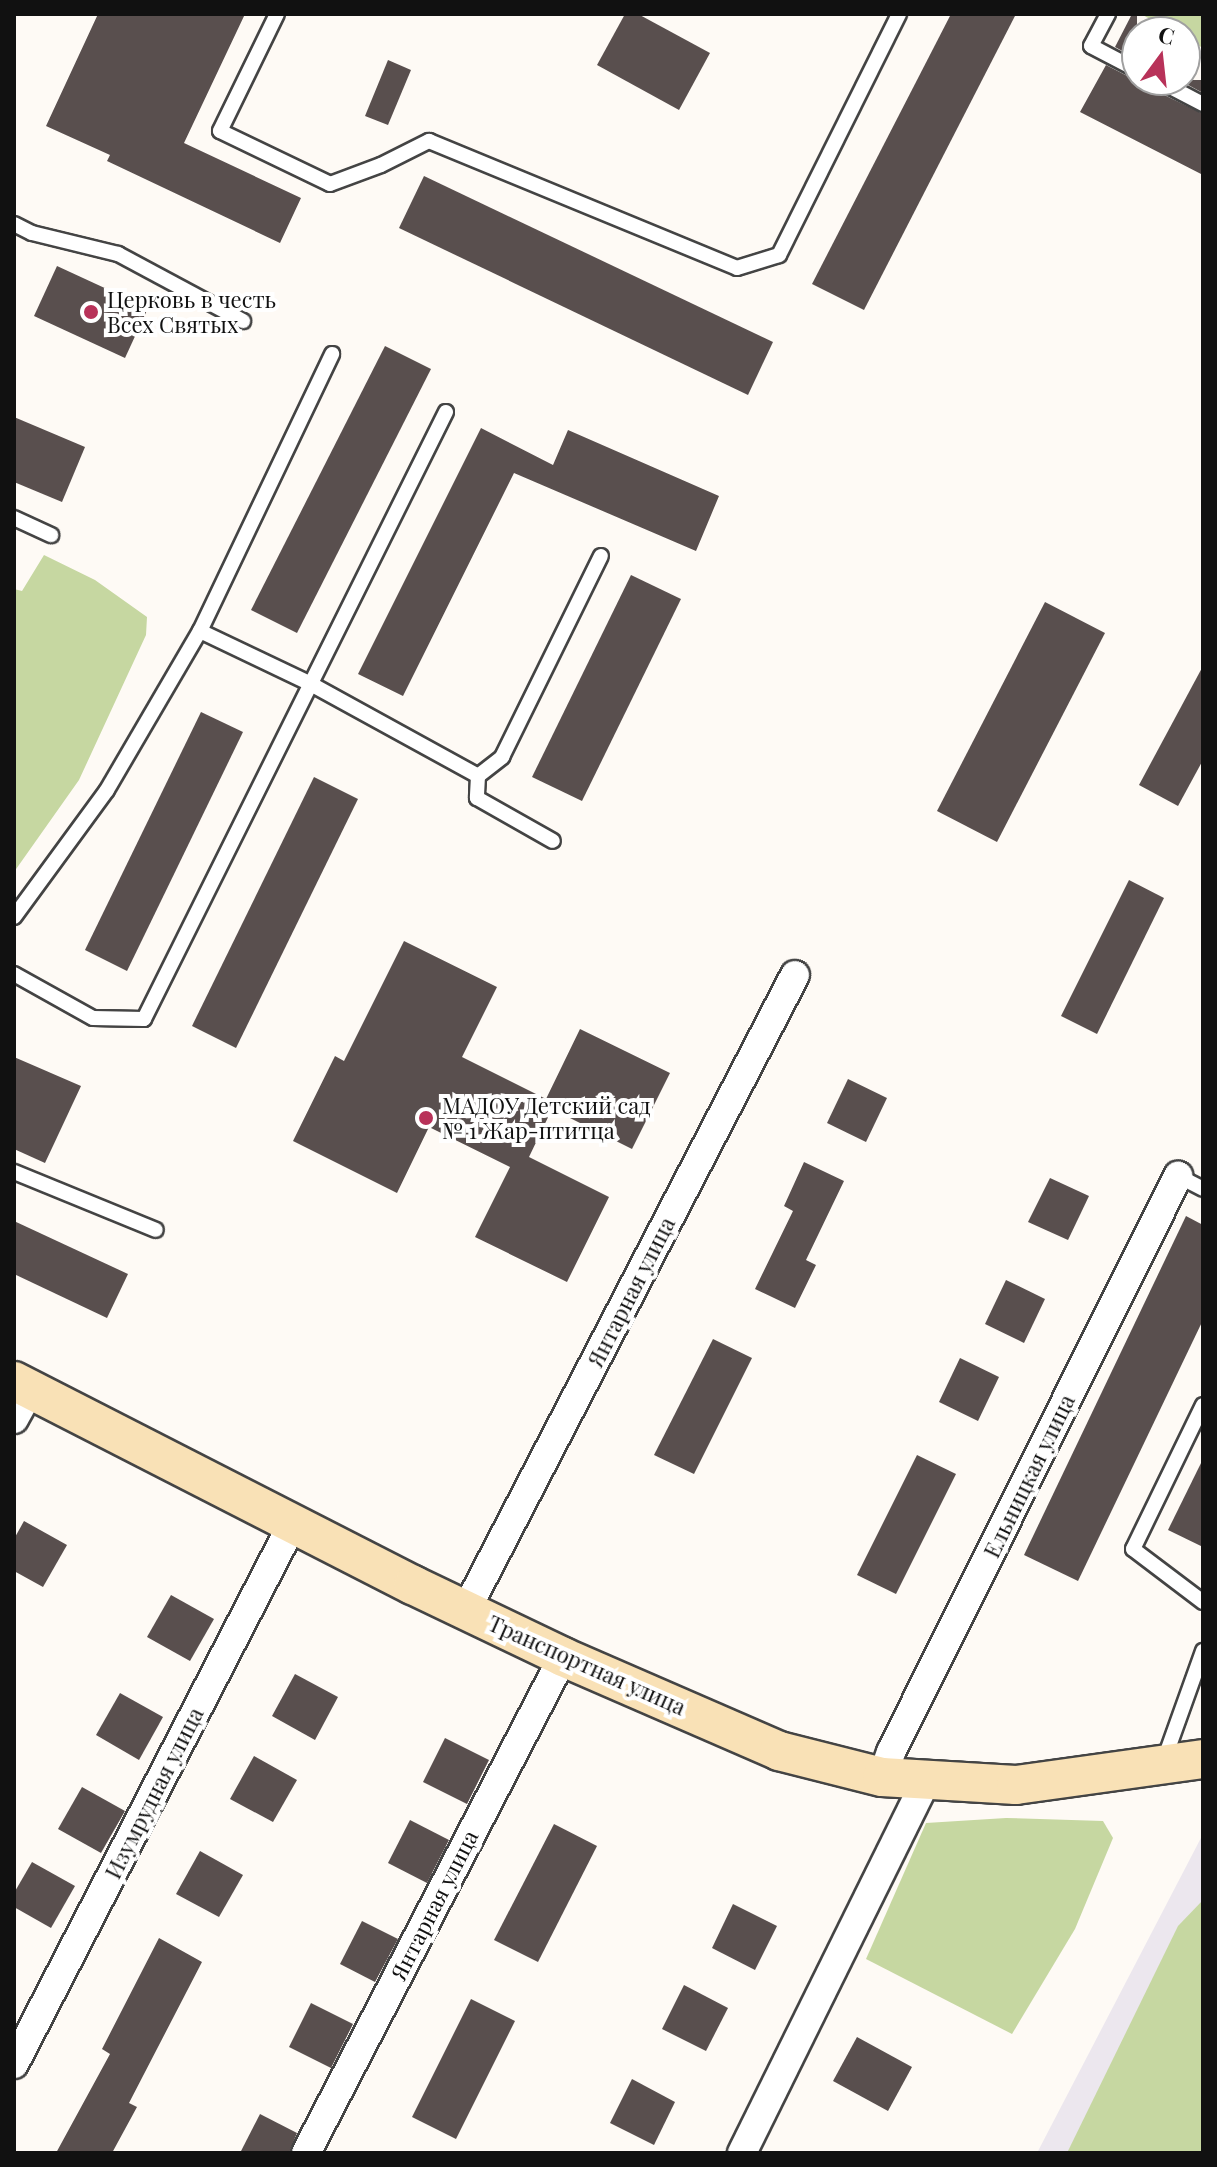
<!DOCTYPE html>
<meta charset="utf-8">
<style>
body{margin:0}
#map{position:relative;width:1217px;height:2167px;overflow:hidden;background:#fefaf5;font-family:"Playfair Display",serif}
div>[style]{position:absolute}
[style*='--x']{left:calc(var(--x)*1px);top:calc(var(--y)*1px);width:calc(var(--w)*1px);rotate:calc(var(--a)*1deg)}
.industrial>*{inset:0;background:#ece7ee}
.forest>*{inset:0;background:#c6d7a1}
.building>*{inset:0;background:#594f4e}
.roads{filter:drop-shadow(2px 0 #444) drop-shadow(-2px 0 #444) drop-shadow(0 2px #444) drop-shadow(0 -2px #444)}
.lane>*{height:14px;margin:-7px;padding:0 7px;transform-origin:7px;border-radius:7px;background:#fff}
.street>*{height:28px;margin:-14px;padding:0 14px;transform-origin:14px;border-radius:14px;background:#fff}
.secondary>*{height:38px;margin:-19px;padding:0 19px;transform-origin:19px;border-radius:19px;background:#f9e1b6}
.dots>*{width:22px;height:22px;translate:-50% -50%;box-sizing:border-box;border:4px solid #fff;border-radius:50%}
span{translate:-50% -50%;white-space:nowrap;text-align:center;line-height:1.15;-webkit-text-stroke:8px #fff;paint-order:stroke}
.poi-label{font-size:22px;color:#111}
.left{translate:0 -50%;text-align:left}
.street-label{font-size:22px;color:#111}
.frame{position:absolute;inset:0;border:16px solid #111;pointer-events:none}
.north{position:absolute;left:1121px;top:16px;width:80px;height:80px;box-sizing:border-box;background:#fff;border:2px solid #a0a0a0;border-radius:50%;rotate:15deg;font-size:22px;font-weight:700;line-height:32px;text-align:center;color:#111}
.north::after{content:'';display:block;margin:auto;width:28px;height:36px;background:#b83259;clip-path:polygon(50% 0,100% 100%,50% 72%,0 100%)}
</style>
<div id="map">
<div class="industrial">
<div style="clip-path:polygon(1203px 1834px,1203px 2153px,1037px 2153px)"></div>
</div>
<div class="forest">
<div style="clip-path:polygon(1141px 14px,1203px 14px,1203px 48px,1185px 38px,1185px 32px,1173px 32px)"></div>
<div style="clip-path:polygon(44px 555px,95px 580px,147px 617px,146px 635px,79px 780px,14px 872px,14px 589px,22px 591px)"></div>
<div style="clip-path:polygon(1006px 1818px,1103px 1821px,1113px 1838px,1075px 1929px,1012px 2034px,866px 1959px,926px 1823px)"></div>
<div style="clip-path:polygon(1203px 1900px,1203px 2153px,1067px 2153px,1178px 1926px)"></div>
</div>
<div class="building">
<div style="clip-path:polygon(98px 14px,245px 14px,184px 143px,301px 198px,280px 243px,107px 161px,110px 155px,46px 126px)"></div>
<div style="clip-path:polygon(625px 14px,638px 14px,710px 53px,679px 110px,597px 65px)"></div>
<div style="clip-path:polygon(951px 14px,1016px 14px,864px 310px,812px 284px)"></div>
<div style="clip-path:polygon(1132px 14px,1137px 14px,1137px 59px,1115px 47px)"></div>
<div style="clip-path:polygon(388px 60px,411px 70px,388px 125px,365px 116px)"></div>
<div style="clip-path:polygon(1106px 65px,1133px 79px,1147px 80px,1152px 89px,1203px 114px,1203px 175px,1080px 112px)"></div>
<div style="clip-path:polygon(1179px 80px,1203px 80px,1203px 93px)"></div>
<div style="clip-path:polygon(424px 176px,773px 342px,748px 395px,399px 228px)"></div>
<div style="clip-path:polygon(57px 266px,148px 308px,125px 358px,34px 316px)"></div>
<div style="clip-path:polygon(385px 346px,431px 369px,297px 633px,251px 610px)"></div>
<div style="clip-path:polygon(14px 417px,85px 447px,62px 502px,14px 482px)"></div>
<div style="clip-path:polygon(481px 428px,553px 465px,568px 430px,719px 496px,696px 551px,514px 473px,403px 696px,358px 674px)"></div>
<div style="clip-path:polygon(631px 575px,681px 599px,582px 801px,532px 777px)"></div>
<div style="clip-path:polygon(1045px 602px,1105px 633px,997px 842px,937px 811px)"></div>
<div style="clip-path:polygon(1203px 666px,1203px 760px,1178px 806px,1139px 785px)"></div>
<div style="clip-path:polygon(201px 712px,243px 732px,127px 971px,85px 950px)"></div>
<div style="clip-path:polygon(314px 777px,358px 799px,236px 1048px,192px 1026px)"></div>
<div style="clip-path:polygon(1129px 880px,1164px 898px,1097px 1034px,1061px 1016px)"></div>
<div style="clip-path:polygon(404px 941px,497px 987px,462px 1057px,546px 1099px,580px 1029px,670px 1073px,632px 1149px,552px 1109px,529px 1157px,609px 1197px,567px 1282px,475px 1237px,510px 1167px,429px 1127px,397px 1193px,293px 1141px,335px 1056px,344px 1061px)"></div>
<div style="clip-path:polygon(14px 1057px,81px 1086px,45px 1163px,14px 1149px)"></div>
<div style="clip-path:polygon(848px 1079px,887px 1098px,866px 1142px,827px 1123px)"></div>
<div style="clip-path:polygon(804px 1162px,844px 1181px,806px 1260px,816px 1265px,795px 1308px,755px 1289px,793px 1211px,784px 1206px)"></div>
<div style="clip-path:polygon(1050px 1178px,1089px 1196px,1068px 1240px,1028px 1222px)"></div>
<div style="clip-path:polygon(1186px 1216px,1203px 1225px,1203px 1320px,1078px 1581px,1024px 1555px)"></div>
<div style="clip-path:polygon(14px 1221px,128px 1274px,107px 1318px,14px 1274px)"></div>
<div style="clip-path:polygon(1006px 1280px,1045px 1299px,1024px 1343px,985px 1324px)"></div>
<div style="clip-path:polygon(713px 1339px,752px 1358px,694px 1474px,654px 1455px)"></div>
<div style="clip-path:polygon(960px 1358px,999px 1377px,978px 1421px,939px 1402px)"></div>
<div style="clip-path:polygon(917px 1455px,956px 1474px,896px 1594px,857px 1575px)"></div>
<div style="clip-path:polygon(1203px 1459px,1203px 1547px,1168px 1530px)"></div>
<div style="clip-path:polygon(24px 1521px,67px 1545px,43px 1587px,14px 1571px,14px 1539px)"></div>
<div style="clip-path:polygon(171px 1595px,214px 1619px,190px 1661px,147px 1637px)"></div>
<div style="clip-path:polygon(295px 1674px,338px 1697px,315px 1740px,272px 1716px)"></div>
<div style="clip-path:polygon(120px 1693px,163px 1717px,139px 1760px,96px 1735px)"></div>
<div style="clip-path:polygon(445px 1738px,489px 1760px,467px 1804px,423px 1782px)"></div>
<div style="clip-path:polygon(254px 1756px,297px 1780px,273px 1822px,230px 1799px)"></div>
<div style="clip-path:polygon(82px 1787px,125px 1811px,101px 1853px,58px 1829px)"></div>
<div style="clip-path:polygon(410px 1820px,449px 1840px,427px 1883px,388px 1863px)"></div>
<div style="clip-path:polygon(554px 1824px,597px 1846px,538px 1962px,494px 1940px)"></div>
<div style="clip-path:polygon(200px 1851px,243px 1875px,219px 1917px,176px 1894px)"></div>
<div style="clip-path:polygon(32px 1862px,75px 1886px,51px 1928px,14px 1907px,14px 1893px)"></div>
<div style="clip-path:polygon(733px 1904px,777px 1926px,755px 1970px,712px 1948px)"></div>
<div style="clip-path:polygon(362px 1921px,398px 1939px,375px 1982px,340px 1964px)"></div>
<div style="clip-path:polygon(159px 1938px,202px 1962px,129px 2103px,137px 2107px,112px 2153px,56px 2153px,110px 2054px,102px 2049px)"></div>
<div style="clip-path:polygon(684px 1985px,728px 2008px,706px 2051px,662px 2029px)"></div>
<div style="clip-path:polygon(471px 1999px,515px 2021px,456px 2139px,412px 2117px)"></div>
<div style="clip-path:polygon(311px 2003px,353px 2024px,331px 2068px,289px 2047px)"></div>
<div style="clip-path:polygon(857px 2037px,912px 2067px,888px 2111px,833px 2081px)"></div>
<div style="clip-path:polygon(632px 2079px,675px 2102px,654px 2145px,610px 2123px)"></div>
<div style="clip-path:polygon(260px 2114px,297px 2133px,289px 2153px,240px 2153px)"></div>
</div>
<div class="roads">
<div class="lane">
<div style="--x:277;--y:14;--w:130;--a:116"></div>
<div style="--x:220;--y:131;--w:122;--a:25.7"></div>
<div style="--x:330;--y:184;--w:54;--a:-20.4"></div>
<div style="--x:381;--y:165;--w:54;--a:-26.6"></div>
<div style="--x:429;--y:141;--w:333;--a:22.4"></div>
<div style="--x:737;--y:268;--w:44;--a:-17.2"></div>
<div style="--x:779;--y:255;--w:269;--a:-63.5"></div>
<div style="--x:1108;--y:14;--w:36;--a:118"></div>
<div style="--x:1091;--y:46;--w:52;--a:27.6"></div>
<div style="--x:1157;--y:80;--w:52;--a:27.6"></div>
<div style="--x:14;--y:224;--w:20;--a:27"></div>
<div style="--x:32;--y:233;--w:89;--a:13.7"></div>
<div style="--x:118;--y:254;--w:142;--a:28.2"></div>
<div style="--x:14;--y:518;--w:41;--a:24.7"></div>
<div style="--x:200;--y:631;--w:121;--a:25.5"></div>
<div style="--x:309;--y:683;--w:193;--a:28.8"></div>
<div style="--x:478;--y:776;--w:22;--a:93"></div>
<div style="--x:477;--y:798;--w:87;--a:29.5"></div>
<div style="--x:478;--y:776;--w:31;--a:-38"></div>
<div style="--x:502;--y:757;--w:224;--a:-63.8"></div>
<div style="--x:14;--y:917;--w:157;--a:-53.8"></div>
<div style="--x:107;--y:790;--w:184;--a:-59.7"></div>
<div style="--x:200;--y:631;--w:307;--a:-64.5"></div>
<div style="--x:14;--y:974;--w:90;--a:29.1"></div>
<div style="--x:93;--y:1018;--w:51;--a:1.1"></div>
<div style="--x:144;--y:1019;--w:678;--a:-63.55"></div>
<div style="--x:14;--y:1172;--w:153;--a:22.2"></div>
<div style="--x:1178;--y:1176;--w:28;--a:27"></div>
<div style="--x:1203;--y:1405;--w:160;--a:115.9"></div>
<div style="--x:1133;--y:1549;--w:88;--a:37.1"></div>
<div style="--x:1164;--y:1760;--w:116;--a:-70.3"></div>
</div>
<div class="street">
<div style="--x:14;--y:1419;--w:33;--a:-61"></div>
<div style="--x:466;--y:1610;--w:715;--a:-62.61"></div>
<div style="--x:882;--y:1777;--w:27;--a:-70"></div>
<div style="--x:891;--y:1752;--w:644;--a:-63.51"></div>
<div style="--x:14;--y:2064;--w:611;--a:-62.72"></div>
<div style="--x:306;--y:2153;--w:559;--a:-62.61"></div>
<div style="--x:742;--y:2153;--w:416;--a:-63.7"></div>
</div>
<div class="secondary">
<div style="--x:14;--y:1381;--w:448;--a:27.1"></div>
<div style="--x:413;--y:1585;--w:166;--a:25.6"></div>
<div style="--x:563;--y:1657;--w:236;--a:23.5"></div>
<div style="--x:779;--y:1751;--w:106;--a:14.2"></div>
<div style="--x:882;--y:1777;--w:134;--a:3.4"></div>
<div style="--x:1016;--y:1785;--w:189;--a:-7.9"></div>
</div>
</div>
<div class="dots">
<div style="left:91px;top:312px;background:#b83259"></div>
<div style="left:426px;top:1118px;background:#b83259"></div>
</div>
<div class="poi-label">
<span class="left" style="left:107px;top:312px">Церковь в честь<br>Всех Святых</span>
<span class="left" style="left:442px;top:1118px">МАДОУ Детский сад<br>№ 1 Жар-птитца</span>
</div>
<div class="street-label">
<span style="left:631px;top:1292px;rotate:-63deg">Янтарная улица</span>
<span style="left:1029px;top:1476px;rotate:-64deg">Ельницкая улица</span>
<span style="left:587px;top:1665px;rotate:24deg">Транспортная улица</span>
<span style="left:154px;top:1793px;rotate:-63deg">Изумрудная улица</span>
<span style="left:434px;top:1905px;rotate:-63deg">Янтарная улица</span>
</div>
<div class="frame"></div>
<div class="north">С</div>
</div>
